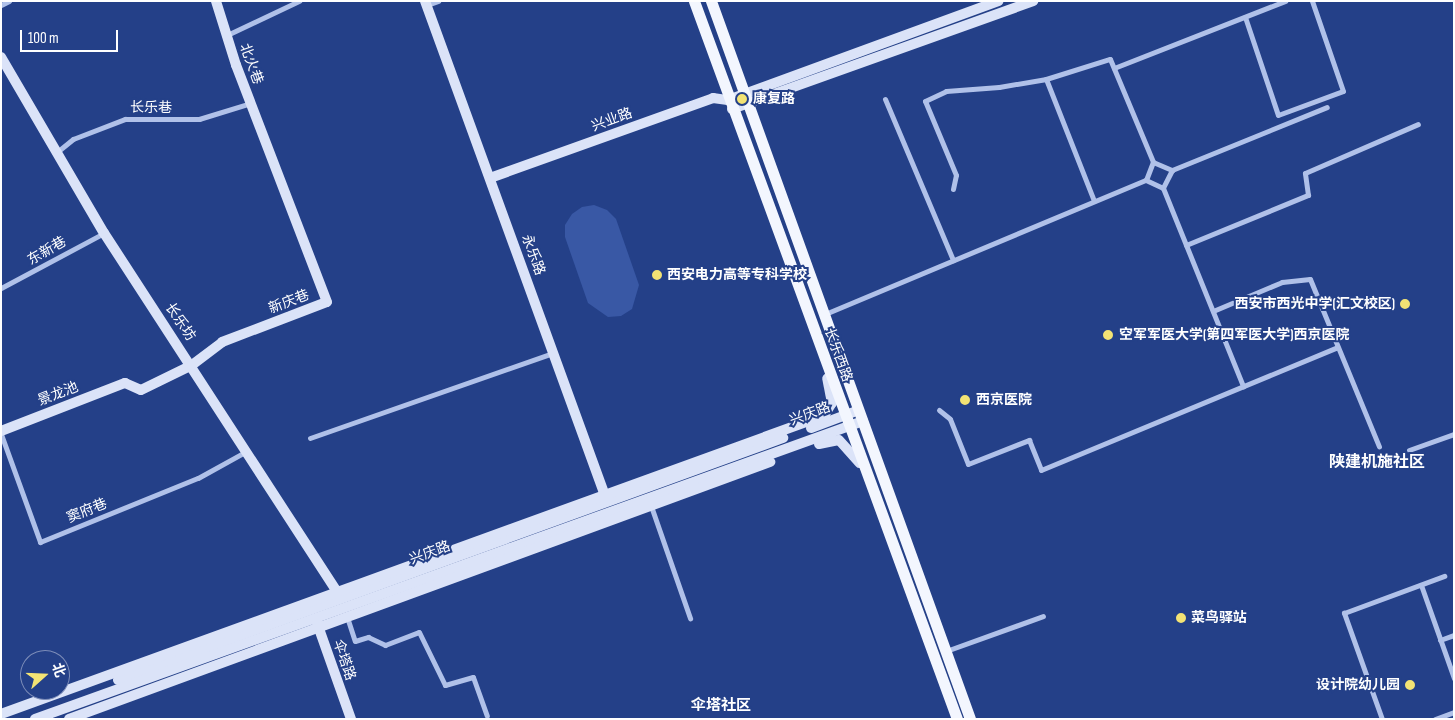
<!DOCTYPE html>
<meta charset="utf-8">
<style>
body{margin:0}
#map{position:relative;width:1455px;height:720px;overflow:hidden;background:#244088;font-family:"Sofia Sans Condensed","Noto Sans SC",sans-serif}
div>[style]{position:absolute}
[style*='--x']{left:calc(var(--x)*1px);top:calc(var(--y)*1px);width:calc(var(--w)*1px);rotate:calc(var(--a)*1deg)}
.green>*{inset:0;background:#3958a5}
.street>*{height:5px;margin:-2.5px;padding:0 2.5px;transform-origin:2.5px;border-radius:2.5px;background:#b0c1e9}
.secondary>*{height:10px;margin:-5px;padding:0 5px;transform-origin:5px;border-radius:5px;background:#dbe3f8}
.primary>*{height:11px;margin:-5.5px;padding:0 5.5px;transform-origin:5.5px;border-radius:5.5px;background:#f3f6fe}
.dots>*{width:14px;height:14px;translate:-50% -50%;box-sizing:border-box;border:2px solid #244088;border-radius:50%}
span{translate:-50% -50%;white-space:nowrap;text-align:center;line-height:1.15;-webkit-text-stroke:4px #244088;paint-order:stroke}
.street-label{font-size:14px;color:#fff}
.poi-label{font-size:14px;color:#fff;font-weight:700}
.left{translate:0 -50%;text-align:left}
.right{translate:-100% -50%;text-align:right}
.neighbourhood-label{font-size:15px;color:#fff;font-weight:700}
.quarter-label{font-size:16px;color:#fff;font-weight:700}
.frame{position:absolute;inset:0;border:2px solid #fff;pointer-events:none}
.north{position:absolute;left:20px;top:650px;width:50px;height:50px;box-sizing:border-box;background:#244088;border:1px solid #7c8cb8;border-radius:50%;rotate:70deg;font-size:14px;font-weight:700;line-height:20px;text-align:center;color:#fff}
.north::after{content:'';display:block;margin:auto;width:18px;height:22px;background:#f3e374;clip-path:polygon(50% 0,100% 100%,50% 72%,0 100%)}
.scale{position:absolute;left:20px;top:30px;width:98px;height:22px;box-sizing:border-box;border:2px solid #fff;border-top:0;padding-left:6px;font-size:15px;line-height:18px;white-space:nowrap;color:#fff;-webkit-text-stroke:4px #244088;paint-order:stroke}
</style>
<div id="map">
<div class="green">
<div style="clip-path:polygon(594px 205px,607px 210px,616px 219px,639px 285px,632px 309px,621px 316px,608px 317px,588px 303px,565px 237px,565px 225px,572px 214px,582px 207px)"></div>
</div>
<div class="street">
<div style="--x:1;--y:5;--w:9;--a:-27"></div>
<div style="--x:427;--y:5;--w:12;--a:-20"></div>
<div style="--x:1245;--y:17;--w:103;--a:71.4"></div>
<div style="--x:1278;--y:115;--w:69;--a:-20.3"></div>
<div style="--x:1343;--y:91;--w:95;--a:-109"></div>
<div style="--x:227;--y:35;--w:80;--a:-25.3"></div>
<div style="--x:1114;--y:68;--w:184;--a:-21.4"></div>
<div style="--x:1046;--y:79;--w:67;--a:-17.4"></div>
<div style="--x:1110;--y:59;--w:112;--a:67.3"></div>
<div style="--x:885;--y:99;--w:175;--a:67.1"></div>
<div style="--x:57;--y:152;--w:21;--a:-39"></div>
<div style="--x:73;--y:139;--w:56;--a:-21"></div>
<div style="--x:125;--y:119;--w:74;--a:0"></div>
<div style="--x:199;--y:119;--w:54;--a:-17.1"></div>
<div style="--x:1172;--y:170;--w:167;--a:-22.1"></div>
<div style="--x:1163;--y:188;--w:214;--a:68"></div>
<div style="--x:953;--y:189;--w:14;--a:-78"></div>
<div style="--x:956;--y:175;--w:80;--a:-112.7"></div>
<div style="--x:925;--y:101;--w:23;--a:-25"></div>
<div style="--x:946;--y:91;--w:53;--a:-4.3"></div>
<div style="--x:999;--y:87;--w:48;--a:-9.7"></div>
<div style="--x:1046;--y:79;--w:131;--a:68.5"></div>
<div style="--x:1186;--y:245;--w:132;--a:-22.3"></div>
<div style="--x:1308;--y:195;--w:22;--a:-98"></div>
<div style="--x:1305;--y:173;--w:123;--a:-23.4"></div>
<div style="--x:1;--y:288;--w:117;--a:-28.1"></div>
<div style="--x:1213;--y:311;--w:75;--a:-22.8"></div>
<div style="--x:1282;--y:282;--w:28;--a:-6"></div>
<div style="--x:1310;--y:279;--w:181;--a:67.6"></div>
<div style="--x:825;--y:314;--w:348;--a:-22.7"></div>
<div style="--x:1146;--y:180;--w:19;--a:-69"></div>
<div style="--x:1153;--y:162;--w:21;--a:23"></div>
<div style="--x:1172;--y:170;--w:20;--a:117"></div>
<div style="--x:1163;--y:188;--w:19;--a:-155"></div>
<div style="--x:939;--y:410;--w:14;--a:39"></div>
<div style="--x:950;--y:419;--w:48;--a:68.2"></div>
<div style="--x:968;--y:464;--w:66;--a:-21.5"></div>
<div style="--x:1029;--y:440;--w:32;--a:68"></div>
<div style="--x:1041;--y:470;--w:319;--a:-22.5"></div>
<div style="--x:1;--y:434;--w:115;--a:70.1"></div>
<div style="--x:40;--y:542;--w:170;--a:-22.1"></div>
<div style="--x:198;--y:478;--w:56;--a:-28.9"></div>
<div style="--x:310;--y:438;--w:257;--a:-19.3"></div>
<div style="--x:1409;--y:450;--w:48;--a:-19.6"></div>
<div style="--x:651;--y:506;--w:119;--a:70.8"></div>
<div style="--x:1421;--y:585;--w:99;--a:70.5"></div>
<div style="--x:347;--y:617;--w:25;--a:72"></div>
<div style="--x:355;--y:641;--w:14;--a:-17"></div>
<div style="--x:368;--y:637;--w:19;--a:25"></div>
<div style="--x:385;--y:645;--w:36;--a:-21"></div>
<div style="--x:419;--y:632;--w:59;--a:63.9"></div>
<div style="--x:445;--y:685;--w:29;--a:-16"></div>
<div style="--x:473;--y:677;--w:41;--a:70.3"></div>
<div style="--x:1440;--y:640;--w:15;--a:-20"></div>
<div style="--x:946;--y:651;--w:103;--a:-19.8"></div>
<div style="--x:1382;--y:719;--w:113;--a:-109.7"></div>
<div style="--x:1344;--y:613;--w:107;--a:-20.3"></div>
<div style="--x:1435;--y:719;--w:20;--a:-20"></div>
</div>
<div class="secondary">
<div style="--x:425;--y:1;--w:532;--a:70"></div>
<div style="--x:1;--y:57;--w:204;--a:59.7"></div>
<div style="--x:104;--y:233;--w:435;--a:57"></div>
<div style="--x:732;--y:109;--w:320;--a:-19.7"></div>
<div style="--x:490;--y:178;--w:237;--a:-19.7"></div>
<div style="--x:713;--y:98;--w:15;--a:8"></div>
<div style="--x:728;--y:100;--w:288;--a:-20.1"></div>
<div style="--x:811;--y:428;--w:51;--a:-20.6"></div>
<div style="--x:1;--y:431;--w:133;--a:-21.2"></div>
<div style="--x:125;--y:383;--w:17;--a:24"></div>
<div style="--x:141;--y:390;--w:57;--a:-26.1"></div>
<div style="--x:192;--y:365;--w:38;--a:-37"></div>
<div style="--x:222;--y:342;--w:112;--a:-20.9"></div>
<div style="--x:327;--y:302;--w:254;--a:-111"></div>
<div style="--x:236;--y:65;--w:67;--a:-107.4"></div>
<div style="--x:819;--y:444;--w:20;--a:-11"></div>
<div style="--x:839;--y:440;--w:31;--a:48"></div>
<div style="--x:317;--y:623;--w:102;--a:70.5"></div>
<div style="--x:118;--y:680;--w:708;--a:-20"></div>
<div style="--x:1;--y:714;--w:868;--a:-19.94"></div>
<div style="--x:817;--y:418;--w:9;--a:-27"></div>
<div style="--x:825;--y:414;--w:13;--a:-58"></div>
<div style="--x:832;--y:403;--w:25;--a:-101"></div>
<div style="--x:35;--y:719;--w:880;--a:-19.79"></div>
<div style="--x:69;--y:719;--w:747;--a:-20.13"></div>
</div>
<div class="primary">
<div style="--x:694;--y:1;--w:765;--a:69.88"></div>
<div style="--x:711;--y:1;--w:763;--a:70.16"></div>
</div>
<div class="dots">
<div style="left:742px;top:99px;background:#f3e374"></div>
<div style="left:657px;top:275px;background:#f3e374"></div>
<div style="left:1405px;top:304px;background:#f3e374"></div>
<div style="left:1108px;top:335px;background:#f3e374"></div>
<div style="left:965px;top:400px;background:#f3e374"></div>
<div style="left:1181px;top:618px;background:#f3e374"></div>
<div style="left:1410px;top:685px;background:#f3e374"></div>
</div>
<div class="street-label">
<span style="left:251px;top:64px;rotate:70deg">北火巷</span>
<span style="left:151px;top:108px;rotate:1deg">长乐巷</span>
<span style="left:612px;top:120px;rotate:-20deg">兴业路</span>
<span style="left:47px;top:251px;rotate:-30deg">东新巷</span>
<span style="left:533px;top:255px;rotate:70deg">永乐路</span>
<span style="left:289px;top:302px;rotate:-21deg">新庆巷</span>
<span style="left:180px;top:322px;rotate:56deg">长乐坊</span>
<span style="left:838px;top:355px;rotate:70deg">长乐西路</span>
<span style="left:58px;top:394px;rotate:-21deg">景龙池</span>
<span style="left:810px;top:414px;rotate:-20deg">兴庆路</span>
<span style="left:87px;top:511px;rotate:-22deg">窦府巷</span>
<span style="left:430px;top:553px;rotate:-20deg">兴庆路</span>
<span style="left:344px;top:660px;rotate:71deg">伞塔路</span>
</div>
<div class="poi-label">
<span class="left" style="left:753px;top:99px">康复路</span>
<span class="left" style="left:667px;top:275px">西安电力高等专科学校</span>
<span class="right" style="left:1395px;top:304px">西安市西光中学(汇文校区)</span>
<span class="left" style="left:1119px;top:335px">空军军医大学(第四军医大学)西京医院</span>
<span class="left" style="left:976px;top:400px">西京医院</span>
<span class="left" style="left:1191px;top:618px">菜鸟驿站</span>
<span class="right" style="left:1400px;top:685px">设计院幼儿园</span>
</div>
<div class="neighbourhood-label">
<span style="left:721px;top:706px">伞塔社区</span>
</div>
<div class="quarter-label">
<span style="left:1377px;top:463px">陕建机施社区</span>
</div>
<div class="frame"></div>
<div class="north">北</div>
<div class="scale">100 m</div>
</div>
